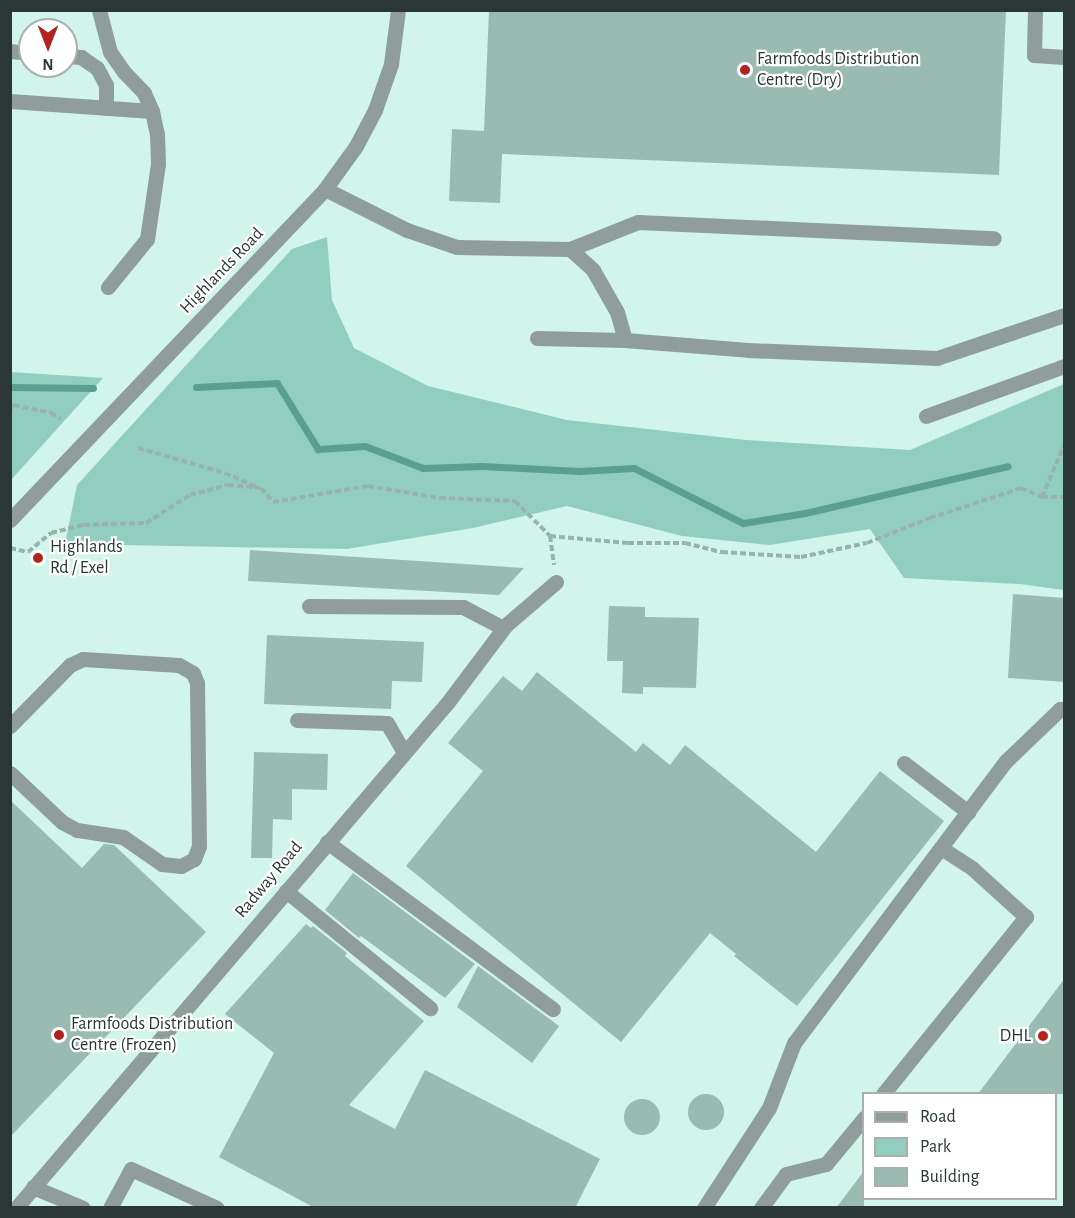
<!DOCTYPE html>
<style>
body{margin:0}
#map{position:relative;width:1075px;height:1218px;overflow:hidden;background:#d1f4eb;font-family:"Alegreya Sans",sans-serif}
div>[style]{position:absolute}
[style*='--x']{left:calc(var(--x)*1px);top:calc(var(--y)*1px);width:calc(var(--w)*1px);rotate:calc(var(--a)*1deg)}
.green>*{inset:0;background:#92cebf}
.stream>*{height:7px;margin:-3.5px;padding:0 3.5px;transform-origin:3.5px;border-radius:3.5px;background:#59a091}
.building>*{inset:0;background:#9abbb2}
.round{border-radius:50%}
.path>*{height:4px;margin-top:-2px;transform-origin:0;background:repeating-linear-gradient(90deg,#97b3ac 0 6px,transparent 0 9px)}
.minor>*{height:15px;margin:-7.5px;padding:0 7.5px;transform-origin:7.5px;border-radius:7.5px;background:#8f9e9a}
.dots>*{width:16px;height:16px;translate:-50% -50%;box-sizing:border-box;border:3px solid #fff;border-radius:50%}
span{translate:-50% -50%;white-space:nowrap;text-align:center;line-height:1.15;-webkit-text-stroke:4.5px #fff;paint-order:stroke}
.poi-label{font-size:18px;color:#2a3734}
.left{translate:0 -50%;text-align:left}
.right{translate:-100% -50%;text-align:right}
.street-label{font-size:18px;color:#2a3734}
.frame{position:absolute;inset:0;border:12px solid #2a3734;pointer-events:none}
.legend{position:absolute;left:862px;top:1092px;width:195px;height:108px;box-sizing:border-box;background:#fff;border:2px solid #aaafae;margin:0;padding:8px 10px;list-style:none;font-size:18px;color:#2a3734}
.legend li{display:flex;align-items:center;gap:12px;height:30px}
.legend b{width:30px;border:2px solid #aaafae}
.north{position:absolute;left:18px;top:18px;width:60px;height:60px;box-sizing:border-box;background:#fff;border:2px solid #aaafae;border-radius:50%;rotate:180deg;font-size:16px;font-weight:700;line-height:24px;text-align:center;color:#2a3734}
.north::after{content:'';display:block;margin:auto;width:21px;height:27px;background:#b2221e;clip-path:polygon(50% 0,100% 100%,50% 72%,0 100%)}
</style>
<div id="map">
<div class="green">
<div style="clip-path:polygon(327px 237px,332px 300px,354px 348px,428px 386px,567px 420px,746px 440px,910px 450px,1064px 384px,1064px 590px,1020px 584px,904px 578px,870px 529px,770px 545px,682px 536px,567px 506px,473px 528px,347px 549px,65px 544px,77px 485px,292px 249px)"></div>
<div style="clip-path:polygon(11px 372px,103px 378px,11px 480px,10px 372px)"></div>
</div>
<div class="stream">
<div style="--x:10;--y:387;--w:83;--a:0.7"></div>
<div style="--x:196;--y:387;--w:81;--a:-2.8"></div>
<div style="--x:277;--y:383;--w:78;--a:58.2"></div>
<div style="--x:318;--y:449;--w:47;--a:-3.7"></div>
<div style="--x:365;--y:446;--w:62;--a:20.8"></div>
<div style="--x:423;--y:468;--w:59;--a:-1.9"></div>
<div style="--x:482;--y:466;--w:98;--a:2.9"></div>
<div style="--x:580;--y:471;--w:54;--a:-3.2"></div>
<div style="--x:634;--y:468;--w:122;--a:26.8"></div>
<div style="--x:743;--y:523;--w:63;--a:-9.2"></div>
<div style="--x:805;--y:513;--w:208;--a:-13"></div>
</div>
<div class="building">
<div style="clip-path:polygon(489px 10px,1006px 10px,999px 175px,502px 154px,500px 203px,449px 201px,452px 129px,484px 131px)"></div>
<div style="clip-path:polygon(250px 550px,524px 568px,499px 595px,248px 581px)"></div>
<div style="clip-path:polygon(1013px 594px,1065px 598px,1065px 682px,1008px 678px)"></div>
<div style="clip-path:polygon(609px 606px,645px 607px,645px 617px,699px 618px,696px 688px,643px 687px,643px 694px,622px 693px,623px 661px,607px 661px)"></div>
<div style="clip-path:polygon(267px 635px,424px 642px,422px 682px,392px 681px,391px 709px,264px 704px)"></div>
<div style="clip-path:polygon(537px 672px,636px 752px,643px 743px,670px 765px,685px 745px,816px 852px,880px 771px,944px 821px,797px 1006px,734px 956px,736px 954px,710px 933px,621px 1042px,406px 866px,483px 771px,448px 743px,503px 676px,522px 691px)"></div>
<div style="clip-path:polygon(254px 752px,328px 754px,327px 790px,292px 789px,292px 820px,273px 819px,272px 858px,251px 858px)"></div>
<div style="clip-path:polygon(10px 800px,82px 868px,104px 844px,114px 845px,206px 932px,10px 1137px)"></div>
<div style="clip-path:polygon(353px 873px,475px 964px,445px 998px,361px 936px,359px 938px,325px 910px)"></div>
<div style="clip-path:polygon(306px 924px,311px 928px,313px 926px,347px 953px,345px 956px,424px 1021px,349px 1105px,395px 1129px,425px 1070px,600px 1159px,575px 1208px,315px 1208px,219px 1157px,274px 1053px,225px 1014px)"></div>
<div style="clip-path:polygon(478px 966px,559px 1026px,532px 1063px,457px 1007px)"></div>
<div style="clip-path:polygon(1065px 978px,1065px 1094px,978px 1094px)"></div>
<div class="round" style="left:688px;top:1094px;width:36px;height:36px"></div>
<div class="round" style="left:624px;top:1099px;width:36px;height:36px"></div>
<div style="clip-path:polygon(864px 1171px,864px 1208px,836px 1208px)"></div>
</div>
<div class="path">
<div style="--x:10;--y:409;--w:6;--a:-45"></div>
<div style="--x:14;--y:405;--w:38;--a:12"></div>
<div style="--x:51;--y:413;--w:12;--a:31"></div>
<div style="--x:138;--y:448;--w:91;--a:16"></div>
<div style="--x:225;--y:473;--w:35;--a:24"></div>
<div style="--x:1042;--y:497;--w:56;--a:-67.1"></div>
<div style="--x:550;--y:536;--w:29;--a:82"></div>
<div style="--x:10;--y:548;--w:18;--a:13"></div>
<div style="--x:28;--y:552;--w:30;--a:-40"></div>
<div style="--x:51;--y:533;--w:34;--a:-14"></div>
<div style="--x:84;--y:525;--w:62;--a:-1.8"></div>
<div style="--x:146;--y:523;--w:52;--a:-32.5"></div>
<div style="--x:190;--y:495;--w:39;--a:-15"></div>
<div style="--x:228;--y:485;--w:33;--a:5"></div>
<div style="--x:261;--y:488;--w:18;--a:49"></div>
<div style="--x:273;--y:502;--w:96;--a:-9.6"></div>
<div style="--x:368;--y:486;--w:73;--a:9.5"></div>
<div style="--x:440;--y:498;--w:75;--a:2.3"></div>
<div style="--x:515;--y:501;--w:49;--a:45"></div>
<div style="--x:550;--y:536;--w:78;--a:5.1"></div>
<div style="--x:628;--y:543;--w:57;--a:0"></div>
<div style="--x:685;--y:543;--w:38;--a:14"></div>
<div style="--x:722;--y:552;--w:79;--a:3.6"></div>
<div style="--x:801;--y:557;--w:67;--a:-12"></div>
<div style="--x:867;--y:543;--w:68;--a:-21.6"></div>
<div style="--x:930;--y:518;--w:96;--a:-18.2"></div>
<div style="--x:1021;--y:488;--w:23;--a:23"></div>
<div style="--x:1042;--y:497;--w:22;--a:0"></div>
</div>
<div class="minor">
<div style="--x:99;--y:10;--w:43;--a:75.3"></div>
<div style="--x:110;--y:52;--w:24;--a:55"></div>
<div style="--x:124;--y:72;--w:29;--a:46"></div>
<div style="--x:144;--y:93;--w:20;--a:66"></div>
<div style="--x:152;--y:111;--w:24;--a:78"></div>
<div style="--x:157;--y:134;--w:30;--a:88"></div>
<div style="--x:158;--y:164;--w:76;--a:98.3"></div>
<div style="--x:147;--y:239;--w:62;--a:129.1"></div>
<div style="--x:1035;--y:10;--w:45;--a:91.3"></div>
<div style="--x:1034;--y:55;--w:30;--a:4"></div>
<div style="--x:10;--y:51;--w:20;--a:6"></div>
<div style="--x:66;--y:56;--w:15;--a:4"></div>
<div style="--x:81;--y:57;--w:19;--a:35"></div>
<div style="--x:97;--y:68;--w:19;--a:62"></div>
<div style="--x:106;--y:85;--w:23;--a:90"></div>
<div style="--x:10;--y:101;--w:142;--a:4"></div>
<div style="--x:325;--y:189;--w:92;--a:26.6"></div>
<div style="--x:407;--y:230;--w:53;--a:18.8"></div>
<div style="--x:457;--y:247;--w:113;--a:1"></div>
<div style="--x:570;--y:249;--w:73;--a:-21.7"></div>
<div style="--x:638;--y:222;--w:356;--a:2.6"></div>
<div style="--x:570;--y:249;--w:31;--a:42"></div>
<div style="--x:593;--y:270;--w:48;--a:60.3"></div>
<div style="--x:617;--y:312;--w:29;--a:74"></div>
<div style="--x:625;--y:340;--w:123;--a:4.6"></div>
<div style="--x:748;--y:350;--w:189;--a:2.4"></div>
<div style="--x:937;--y:358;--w:134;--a:-18.7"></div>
<div style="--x:537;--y:338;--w:88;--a:1.3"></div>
<div style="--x:926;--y:416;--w:147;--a:-19.9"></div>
<div style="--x:10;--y:520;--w:457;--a:-46.4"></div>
<div style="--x:325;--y:189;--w:53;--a:-54.2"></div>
<div style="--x:356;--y:146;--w:41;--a:-62.2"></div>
<div style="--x:375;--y:110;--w:49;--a:-70.8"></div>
<div style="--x:391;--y:64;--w:54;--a:-82.6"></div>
<div style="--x:309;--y:606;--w:154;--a:0.4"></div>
<div style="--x:463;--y:607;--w:45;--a:27.7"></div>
<div style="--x:297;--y:720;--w:90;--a:1.9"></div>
<div style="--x:387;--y:723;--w:32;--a:60"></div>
<div style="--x:10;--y:726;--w:86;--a:-45.5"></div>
<div style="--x:70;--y:665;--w:14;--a:-25"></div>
<div style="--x:83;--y:659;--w:96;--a:3.6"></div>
<div style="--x:179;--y:665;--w:16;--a:30"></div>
<div style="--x:193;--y:673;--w:11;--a:68"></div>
<div style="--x:197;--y:683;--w:163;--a:89.3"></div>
<div style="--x:199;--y:846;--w:14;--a:111"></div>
<div style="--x:194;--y:859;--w:15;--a:152"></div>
<div style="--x:181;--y:866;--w:19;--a:-174"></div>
<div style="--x:162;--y:864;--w:47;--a:-145.3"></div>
<div style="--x:123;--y:837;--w:47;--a:-171.3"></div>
<div style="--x:77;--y:830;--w:17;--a:-152"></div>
<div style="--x:62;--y:822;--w:71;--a:-136.7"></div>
<div style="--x:904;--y:763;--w:81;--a:37.4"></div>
<div style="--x:327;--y:842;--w:281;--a:36.5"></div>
<div style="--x:286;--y:891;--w:186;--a:39.1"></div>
<div style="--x:883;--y:1094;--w:228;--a:-51.1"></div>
<div style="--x:1026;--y:917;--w:73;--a:-137.8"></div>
<div style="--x:972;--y:868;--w:37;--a:-147"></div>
<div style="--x:33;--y:1187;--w:54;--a:22.8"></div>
<div style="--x:16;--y:1208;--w:665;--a:-49.51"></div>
<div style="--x:448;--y:702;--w:96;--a:-53"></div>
<div style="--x:506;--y:625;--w:66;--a:-40.7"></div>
<div style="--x:110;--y:1208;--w:44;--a:-61.7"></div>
<div style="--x:131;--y:1169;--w:94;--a:24.4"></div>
<div style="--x:704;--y:1208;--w:119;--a:-57"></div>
<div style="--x:769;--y:1108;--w:70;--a:-69"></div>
<div style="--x:794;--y:1043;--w:353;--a:-53.1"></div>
<div style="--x:1006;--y:761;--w:75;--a:-43.9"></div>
<div style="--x:1060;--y:709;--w:4;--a:0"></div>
<div style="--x:761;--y:1208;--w:42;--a:-53.7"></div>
<div style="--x:786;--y:1174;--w:41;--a:-14"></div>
<div style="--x:826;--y:1164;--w:60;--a:-50.4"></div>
</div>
<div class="dots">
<div style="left:745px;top:70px;background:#b2221e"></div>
<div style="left:38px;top:558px;background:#b2221e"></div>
<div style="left:59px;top:1035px;background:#b2221e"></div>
<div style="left:1043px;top:1036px;background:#b2221e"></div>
</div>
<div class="poi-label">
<span class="left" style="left:757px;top:70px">Farmfoods Distribution<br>Centre (Dry)</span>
<span class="left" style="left:50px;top:558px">Highlands<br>Rd / Exel</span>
<span class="left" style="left:71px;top:1035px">Farmfoods Distribution<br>Centre (Frozen)</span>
<span class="right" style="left:1031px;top:1036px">DHL</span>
</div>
<div class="street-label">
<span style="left:222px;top:271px;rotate:-46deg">Highlands Road</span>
<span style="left:269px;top:880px;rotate:-50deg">Radway Road</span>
</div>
<div class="frame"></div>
<ul class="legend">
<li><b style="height:8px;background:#8f9e9a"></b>Road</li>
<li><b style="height:16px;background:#92cebf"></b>Park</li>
<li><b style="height:16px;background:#9abbb2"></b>Building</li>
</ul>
<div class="north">N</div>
</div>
